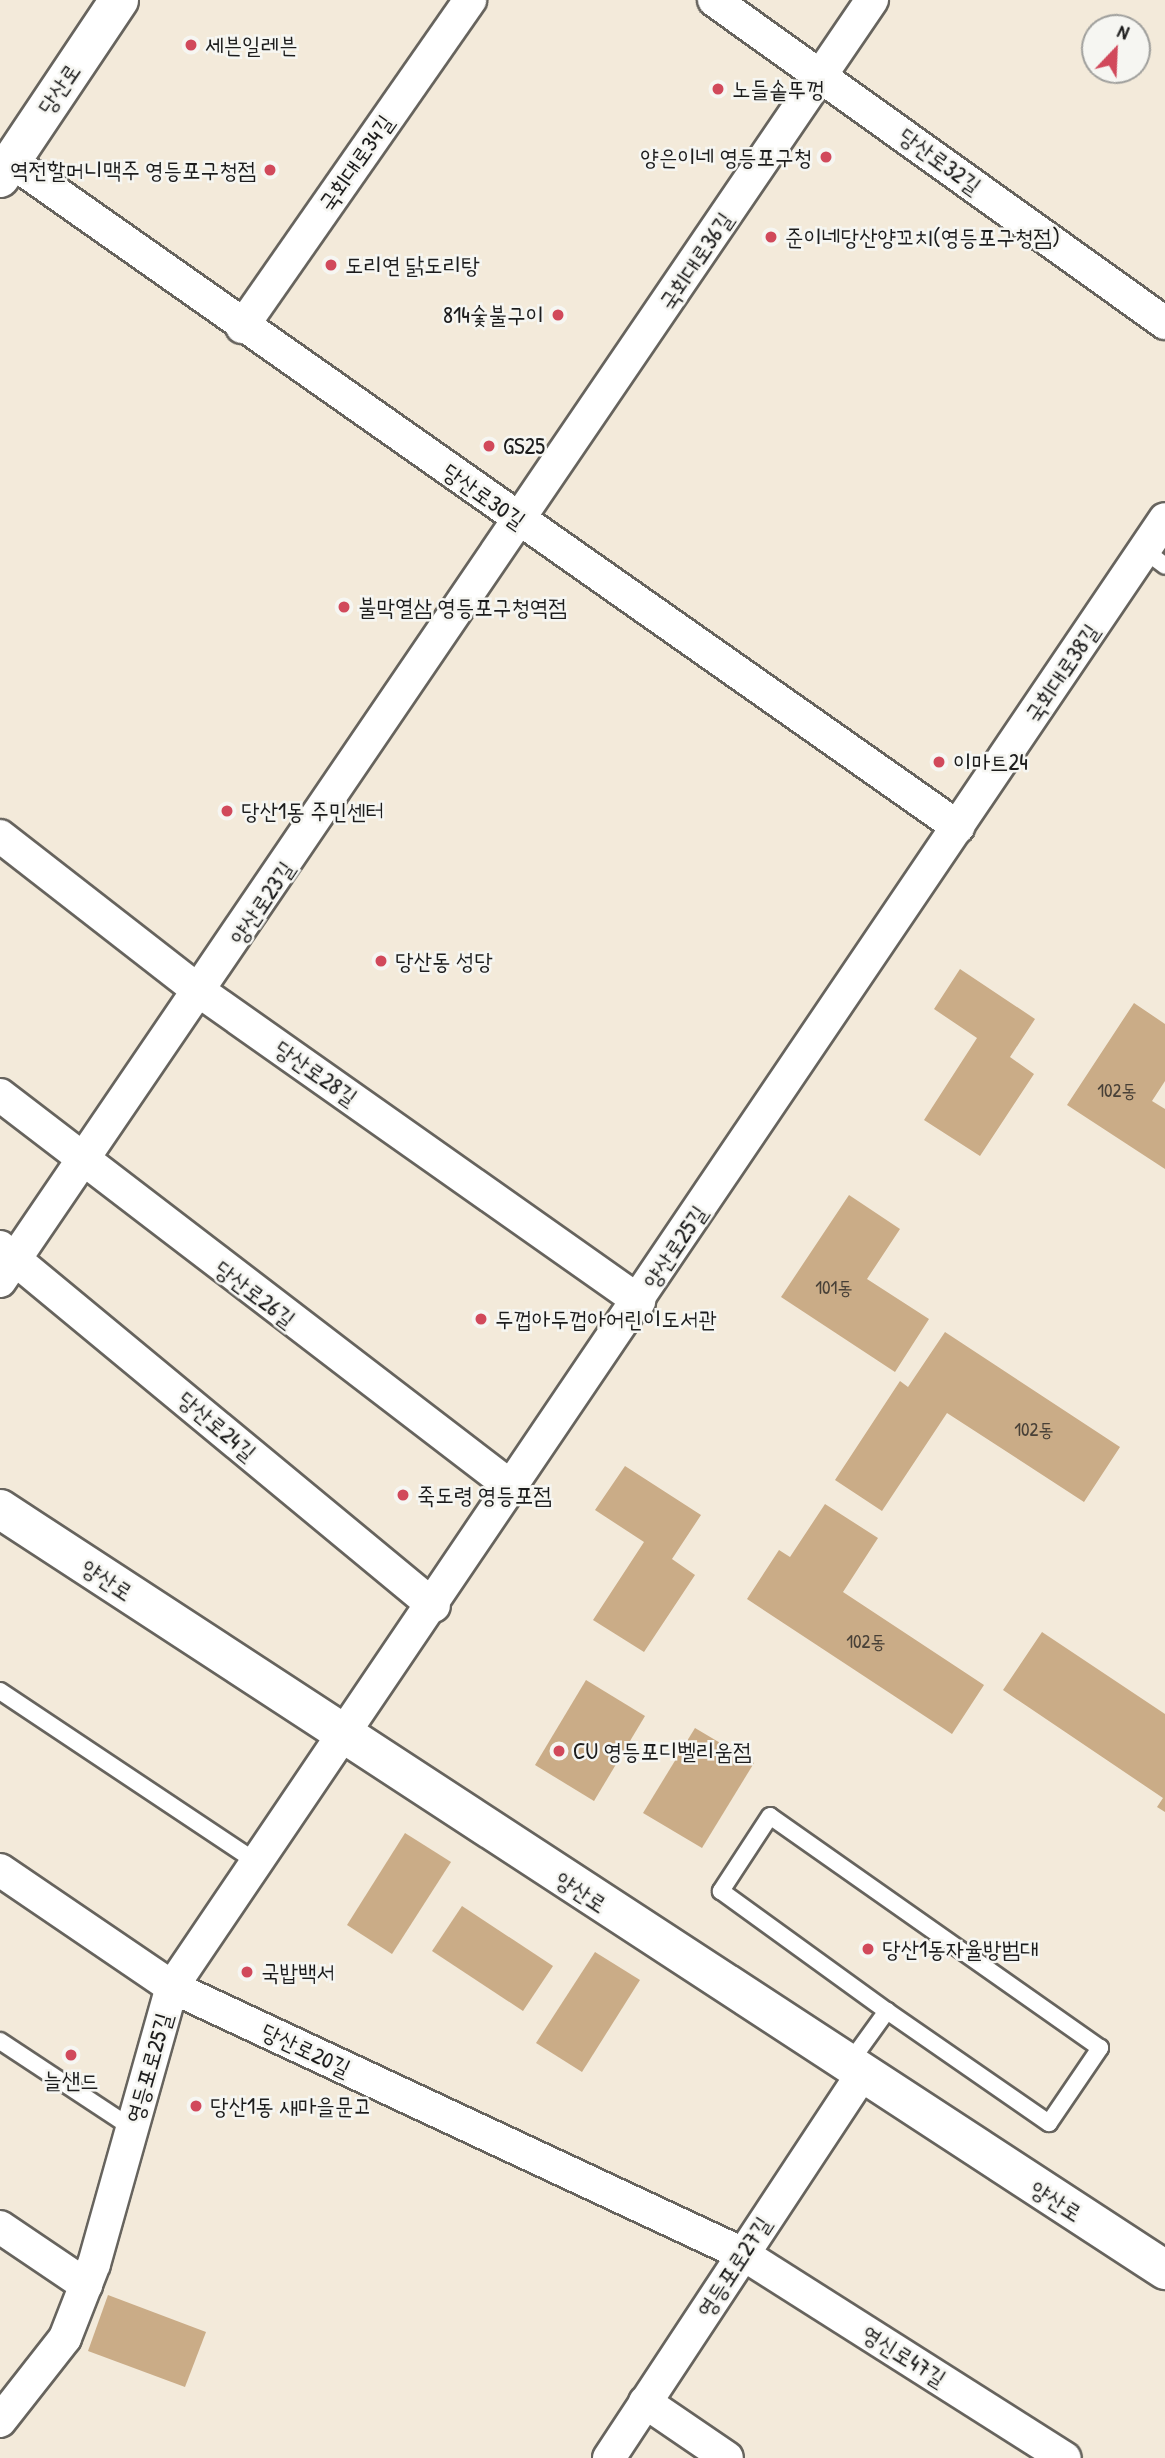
<!DOCTYPE html>
<meta charset="utf-8">
<style>
body{margin:0}
#map{position:relative;width:1165px;height:2458px;overflow:hidden;background:#f3eada;font-family:"Patrick Hand","Poor Story",sans-serif}
div>[style]{position:absolute}
[style*='--x']{left:calc(var(--x)*1px);top:calc(var(--y)*1px);width:calc(var(--w)*1px);rotate:calc(var(--a)*1deg)}
.building>*{inset:0;background:#caac87}
.roads{filter:drop-shadow(2px 0 #67645e) drop-shadow(-2px 0 #67645e) drop-shadow(0 2px #67645e) drop-shadow(0 -2px #67645e)}
.lane>*{height:16px;margin:-8px;padding:0 8px;transform-origin:8px;border-radius:8px;background:#fff}
.street>*{height:32px;margin:-16px;padding:0 16px;transform-origin:16px;border-radius:16px;background:#fff}
.secondary>*{height:38px;margin:-19px;padding:0 19px;transform-origin:19px;border-radius:19px;background:#fff}
.dots>*{width:19px;height:19px;translate:-50% -50%;box-sizing:border-box;border:4px solid #f6f6f2;border-radius:50%}
span{translate:-50% -50%;white-space:nowrap;text-align:center;line-height:1.15;-webkit-text-stroke:5px #f6f6f2;paint-order:stroke}
.number-label{font-size:19px;color:#484037}
.number-label span{-webkit-text-stroke-width:0}
.poi-label{font-size:23px;color:#1c1c1c}
.left{translate:0 -50%;text-align:left}
.right{translate:-100% -50%;text-align:right}
.street-label{font-size:23px;color:#1c1c1c}
.north{position:absolute;left:1081px;top:14px;width:70px;height:70px;box-sizing:border-box;background:#f6f6f2;border:2px solid #9f9f9c;border-radius:50%;rotate:23deg;font-size:19px;font-weight:700;line-height:28px;text-align:center;color:#1c1c1c}
.north::after{content:'';display:block;margin:auto;width:24px;height:32px;background:#d1495b;clip-path:polygon(50% 0,100% 100%,50% 72%,0 100%)}
</style>
<div id="map">
<div class="building">
<div style="clip-path:polygon(960px 969px,1035px 1019px,1010px 1057px,1034px 1074px,980px 1156px,924px 1120px,977px 1038px,934px 1009px)"></div>
<div style="clip-path:polygon(1134px 1003px,1165px 1024px,1165px 1081px,1152px 1101px,1165px 1109px,1165px 1169px,1067px 1105px)"></div>
<div style="clip-path:polygon(849px 1195px,900px 1229px,867px 1279px,929px 1319px,895px 1372px,781px 1297px)"></div>
<div style="clip-path:polygon(945px 1332px,1120px 1447px,1084px 1502px,947px 1413px,882px 1511px,835px 1480px,900px 1381px,908px 1387px)"></div>
<div style="clip-path:polygon(625px 1466px,701px 1515px,672px 1559px,695px 1575px,644px 1652px,593px 1620px,644px 1542px,595px 1510px)"></div>
<div style="clip-path:polygon(825px 1504px,878px 1538px,843px 1592px,984px 1685px,952px 1734px,747px 1599px,779px 1550px,790px 1557px)"></div>
<div style="clip-path:polygon(1042px 1632px,1165px 1714px,1165px 1812px,1157px 1807px,1163px 1798px,1003px 1690px)"></div>
<div style="clip-path:polygon(586px 1680px,645px 1716px,594px 1801px,535px 1765px)"></div>
<div style="clip-path:polygon(695px 1728px,754px 1763px,702px 1848px,643px 1813px)"></div>
<div style="clip-path:polygon(405px 1833px,451px 1862px,392px 1954px,347px 1925px)"></div>
<div style="clip-path:polygon(462px 1906px,553px 1966px,523px 2011px,432px 1951px)"></div>
<div style="clip-path:polygon(595px 1952px,640px 1980px,582px 2072px,536px 2043px)"></div>
<div style="clip-path:polygon(108px 2295px,206px 2332px,185px 2387px,88px 2351px)"></div>
</div>
<div class="roads">
<div class="lane">
<div style="--x:1144;--y:550;--w:26;--a:37"></div>
<div style="--x:0;--y:1691;--w:310;--a:33.7"></div>
<div style="--x:0;--y:2041;--w:158;--a:33.4"></div>
<div style="--x:848;--y:2065;--w:67;--a:-54.2"></div>
<div style="--x:887;--y:2011;--w:197;--a:34.7"></div>
<div style="--x:1049;--y:2123;--w:91;--a:-55.8"></div>
<div style="--x:1100;--y:2048;--w:403;--a:-144.9"></div>
<div style="--x:770;--y:1816;--w:90;--a:123.2"></div>
<div style="--x:721;--y:1891;--w:205;--a:35.9"></div>
</div>
<div class="street">
<div style="--x:714;--y:0;--w:555;--a:35.61"></div>
<div style="--x:11;--y:161;--w:1158;--a:35.12"></div>
<div style="--x:242;--y:327;--w:399;--a:-55.1"></div>
<div style="--x:0;--y:836;--w:256;--a:37.9"></div>
<div style="--x:202;--y:993;--w:535;--a:35.18"></div>
<div style="--x:0;--y:1095;--w:646;--a:37.46"></div>
<div style="--x:0;--y:1247;--w:563;--a:39.6"></div>
<div style="--x:0;--y:1281;--w:1550;--a:-55.76"></div>
<div style="--x:0;--y:1870;--w:208;--a:34.2"></div>
<div style="--x:172;--y:1987;--w:630;--a:25.06"></div>
<div style="--x:743;--y:2254;--w:381;--a:32.4"></div>
<div style="--x:0;--y:2227;--w:104;--a:34"></div>
<div style="--x:645;--y:2402;--w:99;--a:34.3"></div>
<div style="--x:0;--y:2421;--w:105;--a:-51.9"></div>
<div style="--x:65;--y:2338;--w:79;--a:-68.6"></div>
<div style="--x:94;--y:2264;--w:288;--a:-74.3"></div>
<div style="--x:172;--y:1987;--w:1772;--a:-55.92"></div>
<div style="--x:609;--y:2458;--w:456;--a:-56.6"></div>
</div>
<div class="secondary">
<div style="--x:0;--y:178;--w:214;--a:-56.2"></div>
<div style="--x:0;--y:1509;--w:1392;--a:33.15"></div>
</div>
</div>
<div class="dots">
<div style="left:191px;top:45px;background:#d1495b"></div>
<div style="left:718px;top:89px;background:#d1495b"></div>
<div style="left:826px;top:157px;background:#d1495b"></div>
<div style="left:270px;top:170px;background:#d1495b"></div>
<div style="left:771px;top:237px;background:#d1495b"></div>
<div style="left:331px;top:265px;background:#d1495b"></div>
<div style="left:558px;top:315px;background:#d1495b"></div>
<div style="left:489px;top:446px;background:#d1495b"></div>
<div style="left:344px;top:607px;background:#d1495b"></div>
<div style="left:939px;top:762px;background:#d1495b"></div>
<div style="left:227px;top:811px;background:#d1495b"></div>
<div style="left:381px;top:961px;background:#d1495b"></div>
<div style="left:481px;top:1319px;background:#d1495b"></div>
<div style="left:403px;top:1495px;background:#d1495b"></div>
<div style="left:559px;top:1751px;background:#d1495b"></div>
<div style="left:868px;top:1949px;background:#d1495b"></div>
<div style="left:247px;top:1972px;background:#d1495b"></div>
<div style="left:71px;top:2055px;background:#d1495b"></div>
<div style="left:196px;top:2106px;background:#d1495b"></div>
</div>
<div class="number-label">
<span style="left:1117px;top:1091px">102동</span>
<span style="left:834px;top:1288px">101동</span>
<span style="left:1034px;top:1430px">102동</span>
<span style="left:866px;top:1642px">102동</span>
</div>
<div class="poi-label">
<span class="left" style="left:205px;top:45px">세븐일레븐</span>
<span class="left" style="left:732px;top:89px">노들솥뚜껑</span>
<span class="right" style="left:812px;top:157px">양은이네 영등포구청</span>
<span class="right" style="left:256px;top:170px">역전할머니맥주 영등포구청점</span>
<span class="left" style="left:785px;top:237px">준이네당산양꼬치(영등포구청점)</span>
<span class="left" style="left:345px;top:265px">도리연 닭도리탕</span>
<span class="right" style="left:544px;top:315px">814숯불구이</span>
<span class="left" style="left:503px;top:446px">GS25</span>
<span class="left" style="left:358px;top:607px">불막열삼 영등포구청역점</span>
<span class="left" style="left:953px;top:762px">이마트24</span>
<span class="left" style="left:241px;top:811px">당산1동 주민센터</span>
<span class="left" style="left:395px;top:961px">당산동 성당</span>
<span class="left" style="left:495px;top:1319px">두껍아두껍아어린이도서관</span>
<span class="left" style="left:417px;top:1495px">죽도령 영등포점</span>
<span class="left" style="left:573px;top:1751px">CU 영등포디벨리움점</span>
<span class="left" style="left:882px;top:1949px">당산1동자율방범대</span>
<span class="left" style="left:261px;top:1972px">국밥백서</span>
<span style="left:71px;top:2080px">늘샌드</span>
<span class="left" style="left:210px;top:2106px">당산1동 새마을문고</span>
</div>
<div class="street-label">
<span style="left:59px;top:89px;rotate:-56deg">당산로</span>
<span style="left:940px;top:161px;rotate:36deg">당산로32길</span>
<span style="left:356px;top:163px;rotate:-55deg">국회대로34길</span>
<span style="left:696px;top:261px;rotate:-56deg">국회대로36길</span>
<span style="left:484px;top:496px;rotate:35deg">당산로30길</span>
<span style="left:1062px;top:673px;rotate:-56deg">국회대로38길</span>
<span style="left:262px;top:903px;rotate:-56deg">양산로23길</span>
<span style="left:316px;top:1073px;rotate:35deg">당산로28길</span>
<span style="left:675px;top:1247px;rotate:-56deg">양산로25길</span>
<span style="left:255px;top:1294px;rotate:37deg">당산로26길</span>
<span style="left:217px;top:1426px;rotate:40deg">당산로24길</span>
<span style="left:107px;top:1580px;rotate:33deg">양산로</span>
<span style="left:581px;top:1892px;rotate:33deg">양산로</span>
<span style="left:306px;top:2050px;rotate:25deg">당산로20길</span>
<span style="left:149px;top:2068px;rotate:-74deg">영등포로25길</span>
<span style="left:1056px;top:2201px;rotate:32deg">양산로</span>
<span style="left:734px;top:2267px;rotate:-57deg">영등포로27길</span>
<span style="left:904px;top:2356px;rotate:32deg">영신로47길</span>
</div>
<div class="north">N</div>
</div>
